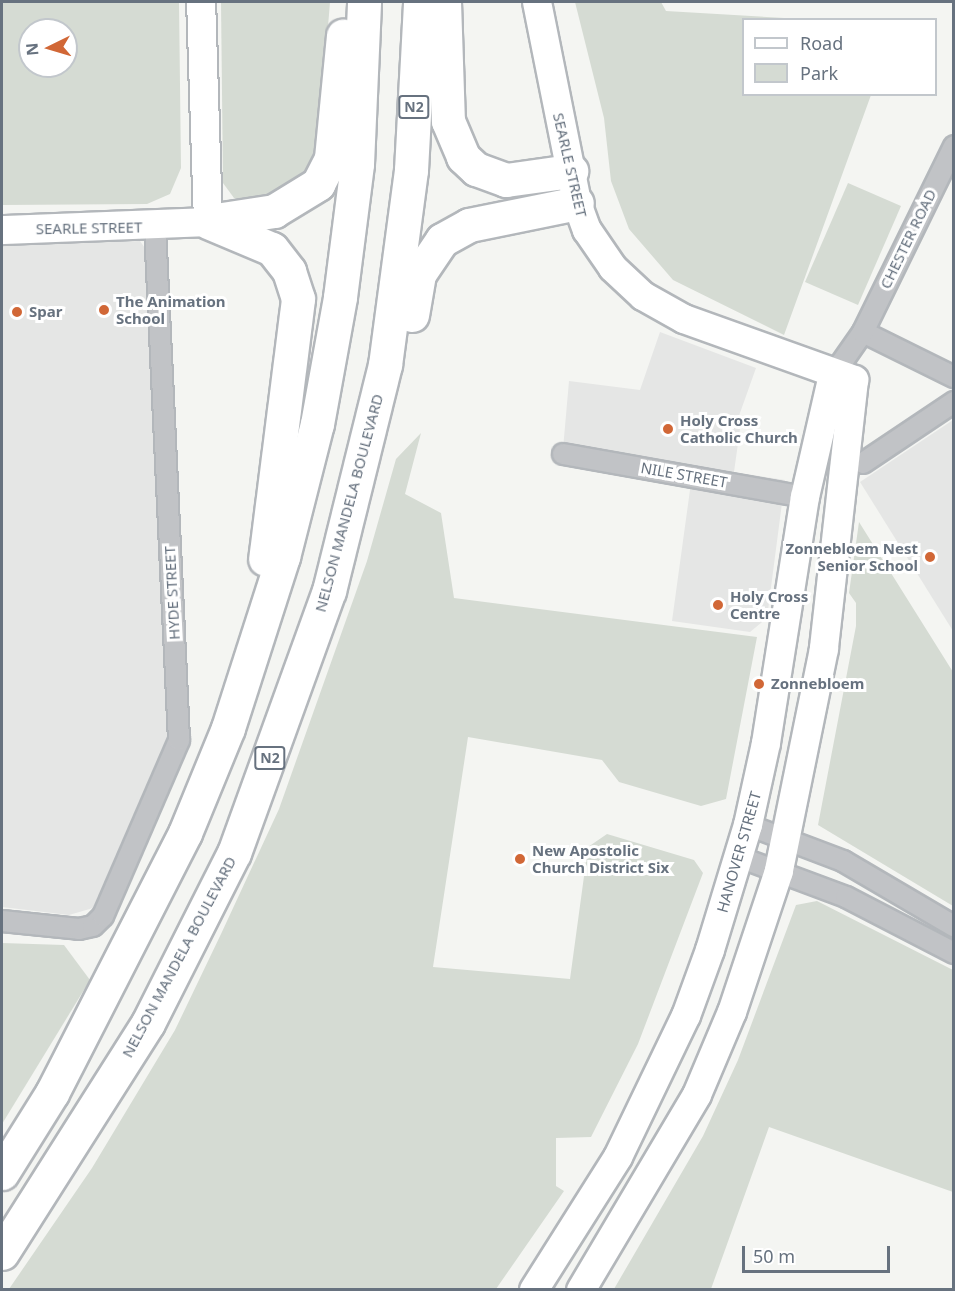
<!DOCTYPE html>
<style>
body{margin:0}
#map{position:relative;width:955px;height:1291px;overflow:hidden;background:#f4f5f2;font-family:"Noto Sans",sans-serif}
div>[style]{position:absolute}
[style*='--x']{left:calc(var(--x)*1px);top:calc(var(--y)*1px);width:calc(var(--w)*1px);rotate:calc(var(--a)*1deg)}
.built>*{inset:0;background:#e5e6e5}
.green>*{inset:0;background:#d5dbd3}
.roads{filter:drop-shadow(2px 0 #b3b7bb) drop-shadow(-2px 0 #b3b7bb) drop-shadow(0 2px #b3b7bb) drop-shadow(0 -2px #b3b7bb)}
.street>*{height:20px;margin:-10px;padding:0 10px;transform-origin:10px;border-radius:10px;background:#c1c3c6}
.secondary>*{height:28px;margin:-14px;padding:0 14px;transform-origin:14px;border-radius:14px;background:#fff}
.highway>*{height:33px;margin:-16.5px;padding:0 16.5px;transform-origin:16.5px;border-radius:16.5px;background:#fff}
.dots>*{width:16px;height:16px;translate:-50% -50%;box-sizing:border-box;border:3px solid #fff;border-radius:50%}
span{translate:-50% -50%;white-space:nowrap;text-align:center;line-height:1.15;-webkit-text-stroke:6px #fff;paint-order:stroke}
.shield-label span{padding:2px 4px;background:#fff;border:2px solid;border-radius:4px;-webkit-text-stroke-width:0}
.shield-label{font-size:14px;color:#67727f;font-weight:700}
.street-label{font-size:15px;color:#67727f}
.poi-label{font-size:15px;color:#67727f;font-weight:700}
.left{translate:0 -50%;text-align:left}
.right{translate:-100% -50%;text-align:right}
.frame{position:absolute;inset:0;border:3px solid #67727f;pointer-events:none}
.legend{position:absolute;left:742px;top:18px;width:195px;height:78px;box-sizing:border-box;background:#fff;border:2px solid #c2c7cc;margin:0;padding:8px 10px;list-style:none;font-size:18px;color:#67727f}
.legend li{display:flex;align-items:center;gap:12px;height:30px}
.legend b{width:30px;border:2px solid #c2c7cc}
.north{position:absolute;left:18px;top:18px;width:60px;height:60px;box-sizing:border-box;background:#fff;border:2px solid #c2c7cc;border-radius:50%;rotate:265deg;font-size:16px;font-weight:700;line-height:24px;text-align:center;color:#67727f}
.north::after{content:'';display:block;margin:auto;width:21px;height:27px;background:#d16736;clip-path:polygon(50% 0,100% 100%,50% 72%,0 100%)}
.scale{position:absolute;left:742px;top:1246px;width:148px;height:27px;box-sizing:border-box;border:3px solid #67727f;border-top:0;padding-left:8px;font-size:18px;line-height:21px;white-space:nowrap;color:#67727f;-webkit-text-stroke:4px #fff;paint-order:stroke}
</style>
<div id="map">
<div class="built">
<div style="clip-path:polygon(140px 241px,147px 251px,168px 744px,93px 908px,69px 915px,2px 907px,2px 246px)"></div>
<div style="clip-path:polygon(660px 332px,756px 368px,735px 427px,740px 429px,734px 472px,785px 480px,767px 618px,750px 632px,672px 621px,693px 468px,563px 449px,569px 381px,640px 390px)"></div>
<div style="clip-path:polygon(953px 420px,953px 631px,860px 482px)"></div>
</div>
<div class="green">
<div style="clip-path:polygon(evenodd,2px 2px,179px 2px,181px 168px,170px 194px,147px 204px,2px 205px,2px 2px,30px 30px,66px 30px,66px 66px,30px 66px,30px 30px)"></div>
<div style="clip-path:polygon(221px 2px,330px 2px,317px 161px,289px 193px,248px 202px,234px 198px,223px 183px)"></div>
<div style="clip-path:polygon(575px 2px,661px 2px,666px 11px,802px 19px,744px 20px,744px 94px,871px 95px,784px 335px,673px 280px,629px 229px,611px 181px,604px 118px)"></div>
<div style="clip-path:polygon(848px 183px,901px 206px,858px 305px,805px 282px)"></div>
<div style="clip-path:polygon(421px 433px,405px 494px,441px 513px,454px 598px,757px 637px,726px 799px,701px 806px,619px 782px,602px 760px,468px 737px,433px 967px,570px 979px,588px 847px,607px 834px,694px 860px,703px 873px,638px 1044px,591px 1137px,556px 1138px,556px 1186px,564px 1191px,496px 1289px,9px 1289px,92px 1168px,175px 1030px,221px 934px,279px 809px,367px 561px,396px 459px)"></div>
<div style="clip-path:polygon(859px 522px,953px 672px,953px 906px,818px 825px,856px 626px,856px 603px,849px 593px)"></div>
<div style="clip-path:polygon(817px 901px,953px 970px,953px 1192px,769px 1127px,711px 1289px,614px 1289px,703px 1136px,738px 1060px,796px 905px)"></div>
<div style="clip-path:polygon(2px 943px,64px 945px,90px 980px,2px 1124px)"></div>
</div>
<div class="roads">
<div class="street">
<div style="--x:863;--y:332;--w:102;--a:26.3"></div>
<div style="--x:833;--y:375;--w:52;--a:-55.1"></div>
<div style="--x:863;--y:332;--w:207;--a:-63.9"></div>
<div style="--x:563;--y:454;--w:246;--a:10.1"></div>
<div style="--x:863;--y:463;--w:110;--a:-33.8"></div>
<div style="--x:748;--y:825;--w:102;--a:20.8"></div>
<div style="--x:843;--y:861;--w:129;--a:30.4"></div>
<div style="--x:739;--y:857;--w:114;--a:20.5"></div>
<div style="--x:846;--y:897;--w:122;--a:27.4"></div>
<div style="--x:2;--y:921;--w:77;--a:5.9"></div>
<div style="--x:79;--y:929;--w:14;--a:-12"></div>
<div style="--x:93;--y:926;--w:14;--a:-45"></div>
<div style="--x:103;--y:916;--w:192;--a:-66.6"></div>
<div style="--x:179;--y:740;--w:514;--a:-92.68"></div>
</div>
<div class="secondary">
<div style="--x:537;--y:2;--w:205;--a:78.7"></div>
<div style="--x:577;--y:203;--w:29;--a:70"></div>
<div style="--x:587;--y:230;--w:46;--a:55.6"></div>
<div style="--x:613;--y:268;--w:41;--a:43"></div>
<div style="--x:643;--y:296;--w:47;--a:29.3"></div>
<div style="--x:684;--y:319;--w:181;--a:19.7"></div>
<div style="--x:854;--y:380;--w:271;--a:96.4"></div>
<div style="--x:824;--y:649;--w:227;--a:101.5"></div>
<div style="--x:779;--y:871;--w:149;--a:108.4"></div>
<div style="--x:732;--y:1012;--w:90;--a:112.9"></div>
<div style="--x:697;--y:1095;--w:227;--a:120.7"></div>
<div style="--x:2;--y:230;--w:206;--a:-2.2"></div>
<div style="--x:208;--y:222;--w:220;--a:-91.8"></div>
<div style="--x:534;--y:1290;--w:157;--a:-57.7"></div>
<div style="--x:618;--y:1157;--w:157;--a:-64.3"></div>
<div style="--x:686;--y:1016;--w:70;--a:-70"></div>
<div style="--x:710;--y:950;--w:131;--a:-73.1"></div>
<div style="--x:748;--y:825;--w:84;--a:-77.6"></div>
<div style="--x:766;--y:743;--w:249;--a:-81"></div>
<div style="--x:805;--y:497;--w:125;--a:-77.1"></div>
</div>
<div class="highway">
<div style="--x:444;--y:2;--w:119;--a:88.1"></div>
<div style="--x:448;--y:121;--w:39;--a:67"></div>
<div style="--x:463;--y:157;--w:18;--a:43"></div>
<div style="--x:476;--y:169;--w:32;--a:20"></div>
<div style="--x:506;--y:180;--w:66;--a:-7.9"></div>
<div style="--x:209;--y:221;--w:66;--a:-8.7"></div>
<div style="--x:274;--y:211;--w:52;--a:-31.5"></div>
<div style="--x:318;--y:184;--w:29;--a:-63"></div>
<div style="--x:331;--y:158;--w:123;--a:-84.4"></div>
<div style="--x:208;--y:222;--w:69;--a:22.9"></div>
<div style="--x:272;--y:249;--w:28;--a:52"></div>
<div style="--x:289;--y:271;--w:29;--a:72"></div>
<div style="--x:298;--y:299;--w:262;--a:97.2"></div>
<div style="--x:412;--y:315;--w:42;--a:-80.3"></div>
<div style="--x:419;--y:274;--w:41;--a:-55.9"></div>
<div style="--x:442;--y:240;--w:31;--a:-29"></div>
<div style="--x:469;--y:225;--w:110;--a:-11.5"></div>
<div style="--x:2;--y:1173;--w:94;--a:-58"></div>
<div style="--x:52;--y:1093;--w:292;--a:-62.9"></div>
<div style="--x:185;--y:833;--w:113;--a:-67.7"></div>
<div style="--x:228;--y:728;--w:180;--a:-72.2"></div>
<div style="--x:283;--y:557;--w:137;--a:-75.7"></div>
<div style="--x:317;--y:424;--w:129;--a:-79.7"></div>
<div style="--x:340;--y:297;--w:134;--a:-82.7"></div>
<div style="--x:357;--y:164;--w:162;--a:-87.5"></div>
<div style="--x:2;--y:1253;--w:272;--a:-57.6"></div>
<div style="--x:148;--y:1023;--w:191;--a:-63.2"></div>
<div style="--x:234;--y:853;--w:279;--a:-70.1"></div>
<div style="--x:329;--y:591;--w:233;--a:-76.1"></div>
<div style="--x:385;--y:365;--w:197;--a:-82.4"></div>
<div style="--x:411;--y:170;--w:168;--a:-86.9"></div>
</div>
</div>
<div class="dots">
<div style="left:104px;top:310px;background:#d16736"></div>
<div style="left:17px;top:312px;background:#d16736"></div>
<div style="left:668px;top:429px;background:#d16736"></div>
<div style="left:930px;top:557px;background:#d16736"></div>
<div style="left:718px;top:605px;background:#d16736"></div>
<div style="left:759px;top:684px;background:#d16736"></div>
<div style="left:520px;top:859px;background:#d16736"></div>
</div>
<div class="shield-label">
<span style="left:414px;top:107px">N2</span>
<span style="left:270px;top:758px">N2</span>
</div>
<div class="street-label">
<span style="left:570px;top:165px;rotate:77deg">SEARLE STREET</span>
<span style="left:89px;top:228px;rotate:-1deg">SEARLE STREET</span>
<span style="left:908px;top:239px;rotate:-64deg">CHESTER ROAD</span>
<span style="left:684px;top:475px;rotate:10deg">NILE STREET</span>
<span style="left:349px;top:503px;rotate:-75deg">NELSON MANDELA BOULEVARD</span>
<span style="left:172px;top:593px;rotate:-93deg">HYDE STREET</span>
<span style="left:739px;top:852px;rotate:-74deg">HANOVER STREET</span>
<span style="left:179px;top:957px;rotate:-62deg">NELSON MANDELA BOULEVARD</span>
</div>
<div class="poi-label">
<span class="left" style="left:116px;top:310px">The Animation<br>School</span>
<span class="left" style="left:29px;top:312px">Spar</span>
<span class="left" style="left:680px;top:429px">Holy Cross<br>Catholic Church</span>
<span class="right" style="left:918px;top:557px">Zonnebloem Nest<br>Senior School</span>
<span class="left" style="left:730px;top:605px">Holy Cross<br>Centre</span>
<span class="left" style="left:771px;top:684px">Zonnebloem</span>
<span class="left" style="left:532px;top:859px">New Apostolic<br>Church District Six</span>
</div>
<div class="frame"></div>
<ul class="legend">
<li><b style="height:8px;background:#fff"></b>Road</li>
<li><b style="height:16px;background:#d5dbd3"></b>Park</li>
</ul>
<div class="north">N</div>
<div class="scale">50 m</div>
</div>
